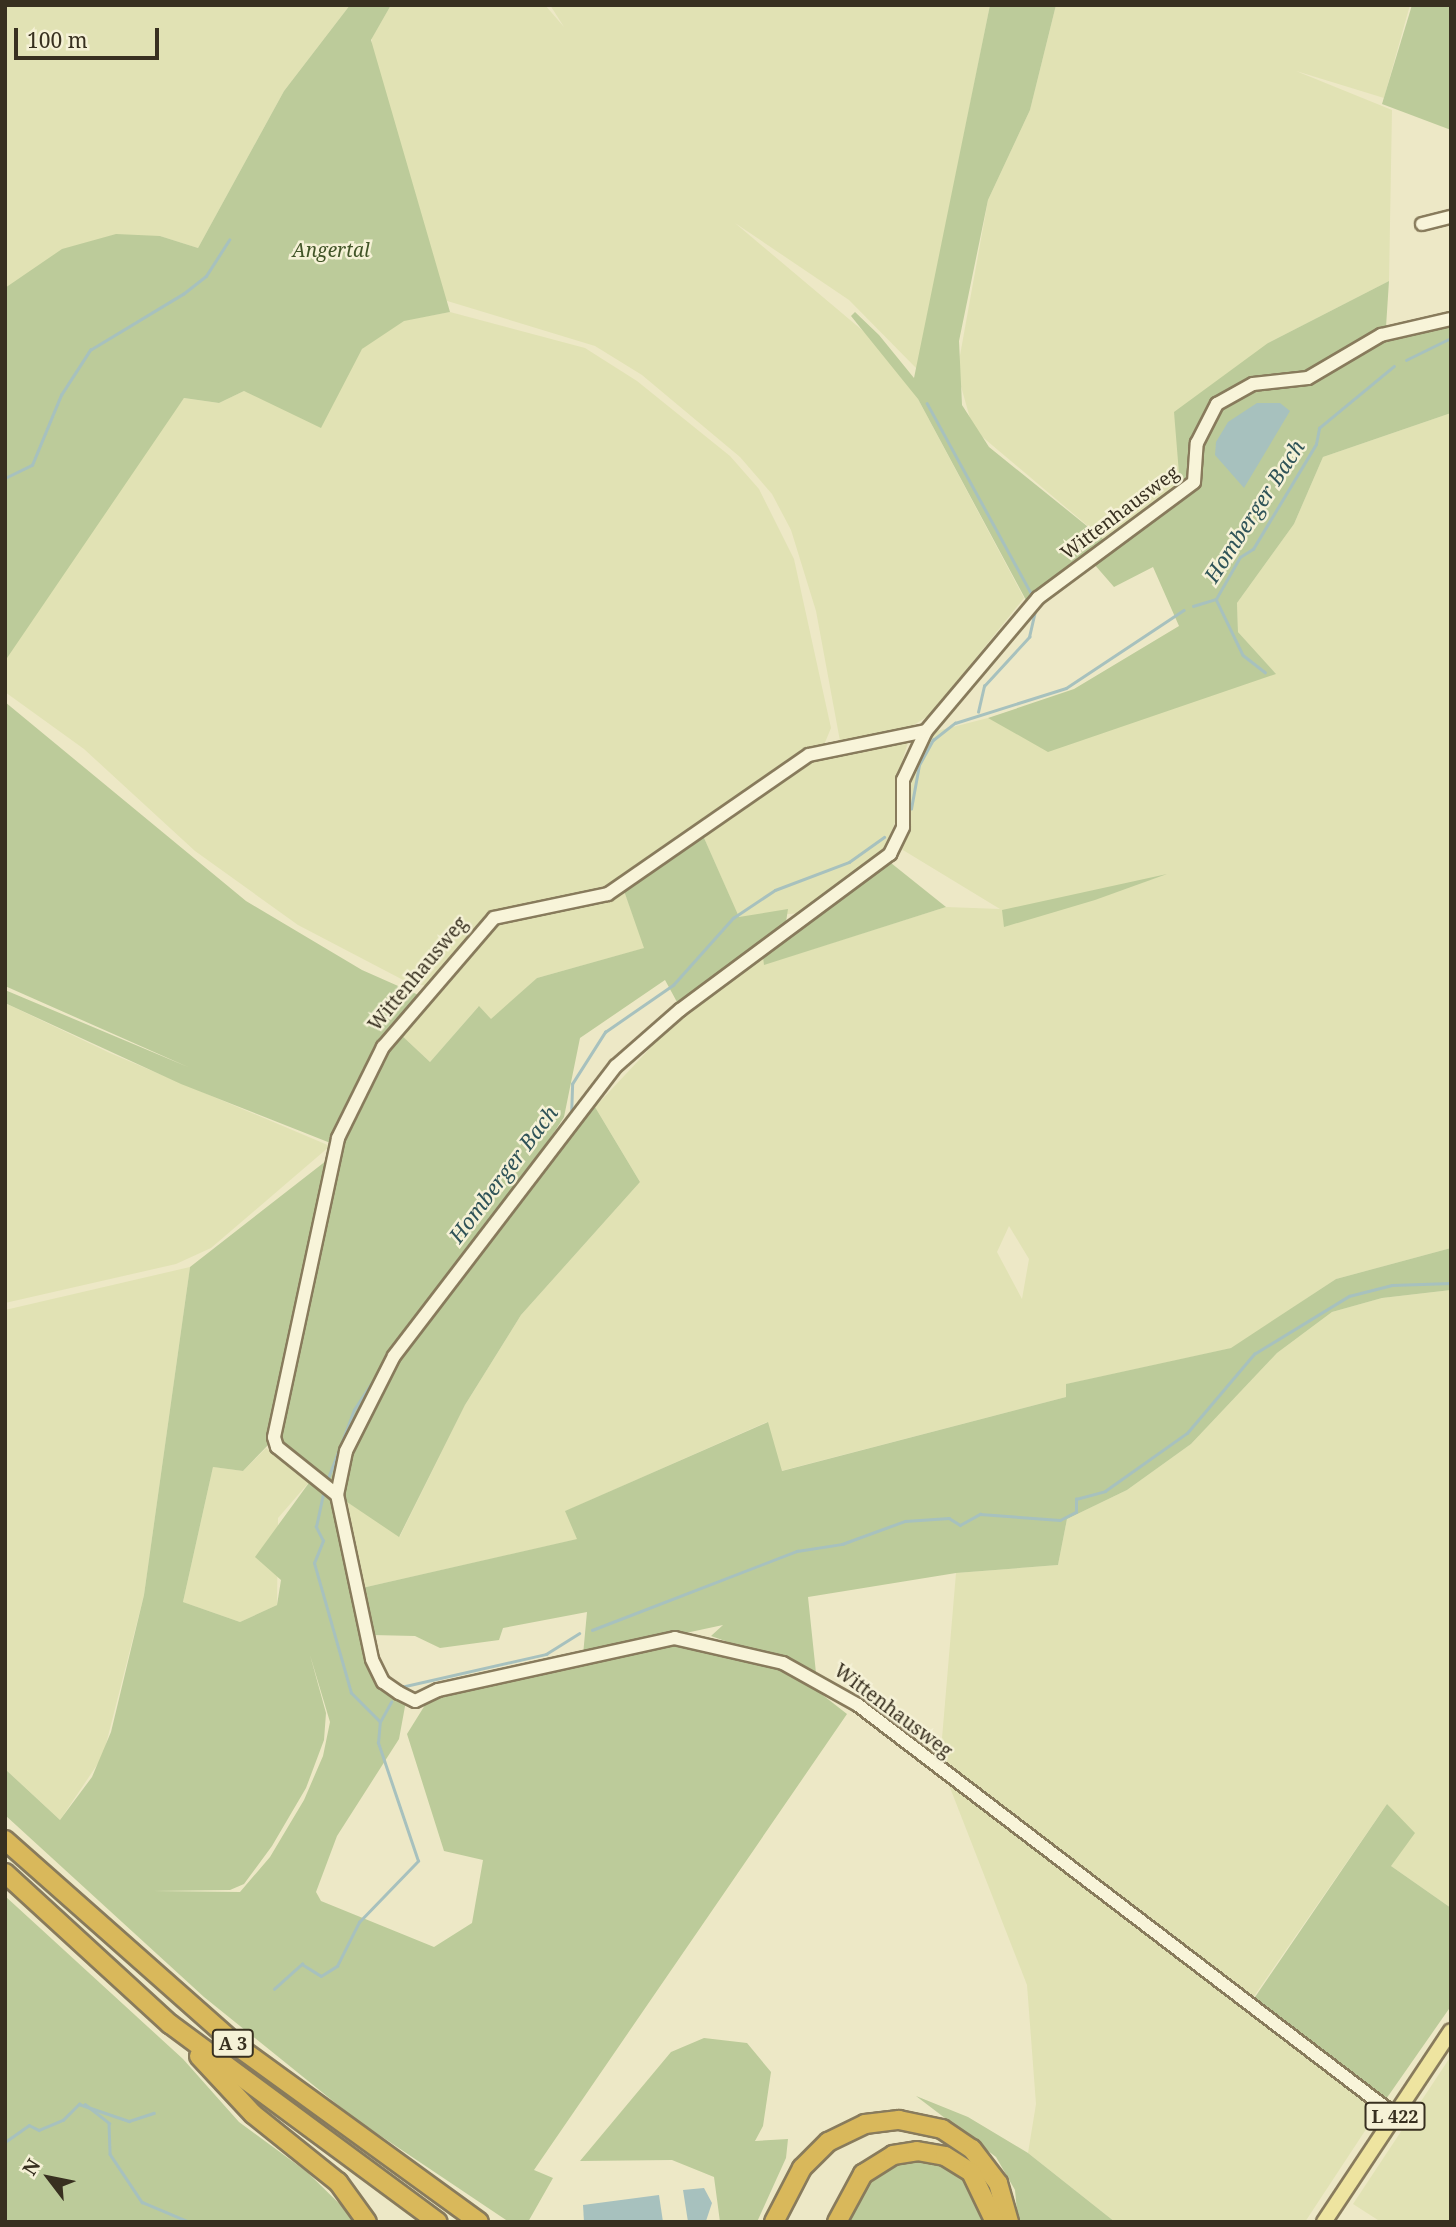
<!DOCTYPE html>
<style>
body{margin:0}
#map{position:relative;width:1456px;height:2227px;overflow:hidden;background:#ede8c6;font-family:"Noto Serif",serif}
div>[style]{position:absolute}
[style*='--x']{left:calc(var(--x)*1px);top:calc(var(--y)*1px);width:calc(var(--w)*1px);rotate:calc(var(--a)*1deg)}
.farmland>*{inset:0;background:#e1e2b4}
.green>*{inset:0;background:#bccb9a}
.water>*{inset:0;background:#a7c1be}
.stream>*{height:2.5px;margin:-1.25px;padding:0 1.25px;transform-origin:1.25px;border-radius:1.25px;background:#a7c1be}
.roads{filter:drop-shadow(2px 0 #887b5c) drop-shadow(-2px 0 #887b5c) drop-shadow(0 2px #887b5c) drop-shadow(0 -2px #887b5c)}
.minor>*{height:12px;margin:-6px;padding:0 6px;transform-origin:6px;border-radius:6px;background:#f8f4d9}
.major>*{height:14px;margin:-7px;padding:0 7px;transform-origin:7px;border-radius:7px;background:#eee4a0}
.highway>*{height:18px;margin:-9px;padding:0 9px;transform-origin:9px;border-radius:9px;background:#d9b85b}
span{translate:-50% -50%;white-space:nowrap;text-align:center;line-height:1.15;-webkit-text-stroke:5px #f5f1d6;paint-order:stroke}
.shield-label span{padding:2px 5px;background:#f5f1d6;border:2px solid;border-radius:5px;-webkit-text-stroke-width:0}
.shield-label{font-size:18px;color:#383020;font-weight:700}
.park-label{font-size:19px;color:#415427;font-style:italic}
.street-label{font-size:19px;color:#383020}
.water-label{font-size:21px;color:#2f5358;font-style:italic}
.frame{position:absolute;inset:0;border:7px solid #383020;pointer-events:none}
.north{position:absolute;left:14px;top:2143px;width:70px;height:70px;-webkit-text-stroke:5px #f5f1d6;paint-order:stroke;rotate:302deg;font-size:19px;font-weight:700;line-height:28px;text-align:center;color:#383020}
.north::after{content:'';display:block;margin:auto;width:24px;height:32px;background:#383020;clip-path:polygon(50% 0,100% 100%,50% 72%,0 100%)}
.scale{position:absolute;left:14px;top:28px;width:145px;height:32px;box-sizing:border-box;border:4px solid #383020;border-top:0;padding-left:9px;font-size:21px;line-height:24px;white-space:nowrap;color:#383020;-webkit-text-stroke:5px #f5f1d6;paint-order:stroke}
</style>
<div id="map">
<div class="farmland">
<div style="clip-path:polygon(5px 5px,350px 5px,284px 91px,198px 248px,160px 236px,5px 288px)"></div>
<div style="clip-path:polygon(391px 5px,545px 5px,564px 27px,550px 5px,990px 5px,917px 369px,849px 300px,735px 223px,881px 346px,918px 399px,1024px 598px,930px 715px,907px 729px,840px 741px,816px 611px,791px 530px,772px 494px,740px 457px,642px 375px,595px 346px,444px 300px,371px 68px,372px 38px)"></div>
<div style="clip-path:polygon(1056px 5px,1410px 5px,1384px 98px,1296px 71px,1392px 110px,1389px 281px,1268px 343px,1180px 486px,1108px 543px,973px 429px,957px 372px,988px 200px,1030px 110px)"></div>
<div style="clip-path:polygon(450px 312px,585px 348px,637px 381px,730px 456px,759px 489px,794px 559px,831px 728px,824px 745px,764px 778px,609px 889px,491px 911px,432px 987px,407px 982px,298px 925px,195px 851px,84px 749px,5px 692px,5px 641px,184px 398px,219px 403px,244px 391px,263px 396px,338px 386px,353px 358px,378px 333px,400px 321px)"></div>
<div style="clip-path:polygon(evenodd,1451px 413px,1451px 1248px,1336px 1279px,1232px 1348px,1067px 1384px,1066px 1397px,781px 1471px,767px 1422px,566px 1511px,578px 1539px,362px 1588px,344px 1500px,400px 1536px,465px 1405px,521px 1315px,640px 1182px,595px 1107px,683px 1013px,763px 957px,765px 964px,946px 907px,1000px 909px,898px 847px,907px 779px,933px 732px,988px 718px,1039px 742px,1275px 673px,1238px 632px,1237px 603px,1294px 524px,1323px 457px,1451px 413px,1009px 1226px,1029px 1259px,1022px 1299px,997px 1252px,1009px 1226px)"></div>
<div style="clip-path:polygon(909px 739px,897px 778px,896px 820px,882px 854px,801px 913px,739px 918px,701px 831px,818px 755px)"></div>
<div style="clip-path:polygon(623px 888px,645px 948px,537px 978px,491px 1020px,478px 1007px,430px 1062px,398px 1032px,500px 918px,568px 910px)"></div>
<div style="clip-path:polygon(5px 1003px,110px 1053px,330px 1146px,211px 1248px,176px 1264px,5px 1303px)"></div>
<div style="clip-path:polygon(190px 1267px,144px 1595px,103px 1756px,60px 1820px,5px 1769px,5px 1310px)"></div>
<div style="clip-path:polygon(1451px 1290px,1451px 1908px,1391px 1866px,1387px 1804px,1250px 2002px,1384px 2102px,1305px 2222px,1115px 2222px,1028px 2153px,1036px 2104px,1027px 1985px,940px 1762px,956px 1573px,1058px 1565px,1067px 1519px,1127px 1490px,1191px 1444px,1277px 1353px,1332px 1312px,1382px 1298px)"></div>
<div style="clip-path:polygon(266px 1448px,311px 1480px,278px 1518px,277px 1605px,240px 1622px,183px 1602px,213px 1467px,243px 1471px)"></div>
<div style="clip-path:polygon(1451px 2056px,1451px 2222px,1381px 2222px,1353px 2204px)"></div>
</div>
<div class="green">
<div style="clip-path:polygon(350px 5px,391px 5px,371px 40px,450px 312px,404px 321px,362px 349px,321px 428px,244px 391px,219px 403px,184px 398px,5px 661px,5px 288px,62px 249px,116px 234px,160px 236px,198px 248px,284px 91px)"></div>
<div style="clip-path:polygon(990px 5px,1056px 5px,1030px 110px,988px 200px,959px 341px,962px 405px,989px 447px,1108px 543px,1027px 602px,918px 399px,851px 316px,855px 312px,879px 335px,914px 378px)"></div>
<div style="clip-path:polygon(1412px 5px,1451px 5px,1451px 130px,1382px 104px)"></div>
<div style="clip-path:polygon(1389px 281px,1386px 327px,1392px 335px,1451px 323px,1451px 413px,1323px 457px,1294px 524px,1237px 603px,1238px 632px,1276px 674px,1048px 752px,988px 718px,1074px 689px,1179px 626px,1153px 567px,1114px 587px,1094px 564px,1190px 492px,1180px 486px,1174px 412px,1268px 343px)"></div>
<div style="clip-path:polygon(5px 702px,246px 901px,362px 970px,423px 997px,385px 1043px,333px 1144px,181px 1084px,5px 1003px,5px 990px,188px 1067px,5px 986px)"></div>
<div style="clip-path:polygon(701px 831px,739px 917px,788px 909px,786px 922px,677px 1002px,665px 980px,580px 1038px,564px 1117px,507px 1204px,390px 1356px,356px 1416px,331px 1483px,278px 1440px,340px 1136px,398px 1032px,430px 1062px,479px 1006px,491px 1019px,537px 978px,644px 948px,623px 888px)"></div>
<div style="clip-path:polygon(891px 863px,946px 907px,764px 965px,763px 957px)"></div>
<div style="clip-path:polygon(1167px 874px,1095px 900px,1004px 927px,1002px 910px)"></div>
<div style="clip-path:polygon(595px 1107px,640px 1182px,521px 1315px,465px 1405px,399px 1537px,344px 1500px,349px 1452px,432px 1306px)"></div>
<div style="clip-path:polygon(evenodd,331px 1157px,271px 1442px,243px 1471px,213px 1467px,183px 1602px,240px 1622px,277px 1605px,281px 1580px,255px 1557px,311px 1480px,331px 1501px,366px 1662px,380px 1686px,406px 1701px,399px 1739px,337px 1836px,316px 1892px,321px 1901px,434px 1947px,472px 1923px,483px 1860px,444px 1851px,407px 1734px,430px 1697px,692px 1637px,797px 1675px,847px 1714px,534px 2170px,553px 2178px,528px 2222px,509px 2222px,354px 2118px,204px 1997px,5px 1815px,5px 1769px,60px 1820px,92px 1777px,111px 1732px,144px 1595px,190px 1267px,331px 1157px,310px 1655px,330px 1722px,323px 1756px,304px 1800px,270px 1857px,240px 1892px,153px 1891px,230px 1890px,244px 1884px,272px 1846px,306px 1788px,324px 1740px,326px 1713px,310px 1655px)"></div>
<div style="clip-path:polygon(1451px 1248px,1451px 1290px,1382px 1298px,1332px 1312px,1277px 1353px,1191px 1444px,1127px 1490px,1067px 1519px,1058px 1565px,956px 1573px,808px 1597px,816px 1673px,711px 1636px,723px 1625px,583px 1655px,587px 1612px,503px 1628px,499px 1640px,440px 1648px,415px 1636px,372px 1635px,362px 1588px,577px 1539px,565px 1511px,768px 1422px,782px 1471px,1066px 1397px,1066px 1384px,1231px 1348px,1336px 1279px)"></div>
<div style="clip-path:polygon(1387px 1804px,1415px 1833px,1391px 1866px,1451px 1908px,1451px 2006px,1384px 2102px,1251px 2003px)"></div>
<div style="clip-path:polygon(5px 1896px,183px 2059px,239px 2122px,307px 2172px,358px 2222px,5px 2222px)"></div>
<div style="clip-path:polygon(704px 2038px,747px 2043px,771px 2072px,763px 2126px,755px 2141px,788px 2139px,786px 2158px,757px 2222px,720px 2222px,714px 2177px,672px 2160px,580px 2161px,671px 2052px)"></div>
<div style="clip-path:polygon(916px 2096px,968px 2117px,1028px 2153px,1115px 2222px,1018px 2222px,1015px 2190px,996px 2157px)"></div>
<div style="clip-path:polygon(912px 2157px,932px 2158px,969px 2180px,986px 2222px,849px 2222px,863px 2188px,884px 2166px)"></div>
</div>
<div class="water">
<div style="clip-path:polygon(1257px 403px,1280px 403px,1290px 411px,1244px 488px,1215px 455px,1216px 442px,1228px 422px)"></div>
<div style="clip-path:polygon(704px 2188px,712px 2203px,706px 2221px,688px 2222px,683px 2190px)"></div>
<div style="clip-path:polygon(659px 2195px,663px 2222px,584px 2222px,583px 2205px)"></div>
</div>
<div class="stream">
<div style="--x:1406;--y:360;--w:50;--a:-26.1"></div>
<div style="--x:927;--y:403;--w:217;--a:61.3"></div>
<div style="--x:5;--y:478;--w:30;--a:-26"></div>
<div style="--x:32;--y:465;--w:76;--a:-67.5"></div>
<div style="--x:61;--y:395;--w:54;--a:-57.2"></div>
<div style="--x:90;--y:350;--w:109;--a:-31.1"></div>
<div style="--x:183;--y:294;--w:29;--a:-38"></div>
<div style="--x:206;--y:276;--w:43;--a:-57.4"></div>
<div style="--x:1216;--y:599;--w:62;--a:64.3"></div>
<div style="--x:1243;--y:655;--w:28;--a:38"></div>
<div style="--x:1193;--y:606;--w:24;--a:-17"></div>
<div style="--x:1216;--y:599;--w:48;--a:-60.3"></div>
<div style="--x:1240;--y:557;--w:15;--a:-32"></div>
<div style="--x:1253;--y:549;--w:122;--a:-59"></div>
<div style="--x:1316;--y:444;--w:16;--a:-79"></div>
<div style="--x:1319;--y:428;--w:97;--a:-39.6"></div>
<div style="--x:978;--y:712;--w:27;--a:-77"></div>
<div style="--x:984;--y:686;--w:67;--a:-47.4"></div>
<div style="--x:1029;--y:637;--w:28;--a:-77"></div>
<div style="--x:911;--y:809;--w:45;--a:-79.7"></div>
<div style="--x:919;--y:765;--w:29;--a:-61"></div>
<div style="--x:933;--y:740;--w:28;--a:-38"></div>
<div style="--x:955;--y:723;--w:116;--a:-17.5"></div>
<div style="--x:1066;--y:688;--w:141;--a:-33.5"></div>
<div style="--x:571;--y:1117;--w:33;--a:-88"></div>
<div style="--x:572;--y:1084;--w:62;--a:-57.6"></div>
<div style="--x:605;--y:1032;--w:83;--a:-34.7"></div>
<div style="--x:673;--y:985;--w:90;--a:-48.2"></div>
<div style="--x:733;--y:918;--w:50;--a:-33.7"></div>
<div style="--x:775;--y:890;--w:79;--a:-20.7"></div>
<div style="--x:849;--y:862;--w:43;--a:-35.5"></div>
<div style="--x:390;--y:1352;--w:188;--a:-52.8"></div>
<div style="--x:327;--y:1481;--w:76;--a:-69.2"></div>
<div style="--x:354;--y:1410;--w:44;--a:-57"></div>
<div style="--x:592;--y:1630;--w:220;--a:-21.1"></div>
<div style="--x:797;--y:1551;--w:46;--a:-8.8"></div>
<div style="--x:842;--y:1544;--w:67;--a:-20.1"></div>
<div style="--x:905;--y:1521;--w:44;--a:-3.9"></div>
<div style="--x:949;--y:1518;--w:13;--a:32"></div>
<div style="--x:960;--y:1525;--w:23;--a:-29"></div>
<div style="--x:980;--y:1514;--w:80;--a:4.3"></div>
<div style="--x:1060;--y:1520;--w:18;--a:-27"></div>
<div style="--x:1076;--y:1512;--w:13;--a:-90"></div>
<div style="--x:1076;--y:1499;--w:30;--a:-15"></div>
<div style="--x:1105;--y:1491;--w:100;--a:-35.3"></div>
<div style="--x:1187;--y:1433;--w:104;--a:-49.7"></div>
<div style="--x:1254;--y:1354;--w:111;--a:-31.4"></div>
<div style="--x:1349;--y:1296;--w:44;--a:-14.3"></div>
<div style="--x:1392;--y:1285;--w:59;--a:-1.9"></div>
<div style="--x:401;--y:1687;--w:149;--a:-12.8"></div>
<div style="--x:546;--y:1654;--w:39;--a:-32"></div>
<div style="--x:380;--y:1722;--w:23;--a:-61"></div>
<div style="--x:274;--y:1989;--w:38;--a:-42"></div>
<div style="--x:302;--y:1964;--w:22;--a:32"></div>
<div style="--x:321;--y:1976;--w:19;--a:-32"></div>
<div style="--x:337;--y:1966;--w:49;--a:-63.4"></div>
<div style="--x:359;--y:1922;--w:85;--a:-46"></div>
<div style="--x:418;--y:1861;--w:125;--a:-108.7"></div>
<div style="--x:378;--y:1743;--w:21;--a:-85"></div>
<div style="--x:380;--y:1722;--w:41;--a:-135"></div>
<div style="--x:351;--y:1693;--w:135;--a:-105.9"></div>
<div style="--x:314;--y:1563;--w:24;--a:-68"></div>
<div style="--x:323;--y:1541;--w:16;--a:-117"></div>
<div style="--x:316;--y:1527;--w:34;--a:-78"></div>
<div style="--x:85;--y:2104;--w:31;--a:38"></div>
<div style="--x:109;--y:2123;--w:31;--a:88"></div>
<div style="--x:110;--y:2154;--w:58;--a:56.3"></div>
<div style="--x:142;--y:2202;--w:49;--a:22.9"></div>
<div style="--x:187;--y:2221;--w:34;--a:2"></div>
<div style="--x:5;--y:2142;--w:29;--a:-35"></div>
<div style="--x:29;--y:2125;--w:11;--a:27"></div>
<div style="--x:39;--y:2130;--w:26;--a:-23"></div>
<div style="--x:63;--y:2120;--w:23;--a:-45"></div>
<div style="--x:79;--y:2104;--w:53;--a:18.8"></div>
<div style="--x:129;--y:2121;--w:26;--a:-18"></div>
</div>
<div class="roads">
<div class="minor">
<div style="--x:1422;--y:224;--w:30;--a:-14"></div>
<div style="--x:337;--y:1495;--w:77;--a:-141.3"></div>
<div style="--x:277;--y:1447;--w:10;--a:-107"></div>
<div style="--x:274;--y:1437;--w:306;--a:-77.9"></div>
<div style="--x:338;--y:1138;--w:102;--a:-63.7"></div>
<div style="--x:383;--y:1047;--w:170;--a:-49.3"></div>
<div style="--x:494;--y:918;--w:116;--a:-11.9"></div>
<div style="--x:608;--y:894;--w:244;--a:-34.7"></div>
<div style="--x:809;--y:755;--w:119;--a:-11.6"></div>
<div style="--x:1395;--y:2115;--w:676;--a:-142.64"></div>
<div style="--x:858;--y:1705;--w:86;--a:-150.8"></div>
<div style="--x:783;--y:1663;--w:111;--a:-167"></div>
<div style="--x:675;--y:1638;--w:243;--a:167.6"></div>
<div style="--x:438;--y:1690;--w:25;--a:154"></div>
<div style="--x:415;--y:1701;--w:18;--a:-153"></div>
<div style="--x:399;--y:1693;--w:19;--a:-145"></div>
<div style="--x:383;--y:1682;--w:25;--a:-116"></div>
<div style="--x:372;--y:1659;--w:168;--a:-102"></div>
<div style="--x:337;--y:1495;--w:45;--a:-78.4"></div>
<div style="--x:346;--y:1451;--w:106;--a:-63.2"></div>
<div style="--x:394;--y:1356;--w:365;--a:-52.6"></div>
<div style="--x:616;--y:1066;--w:85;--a:-41.2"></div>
<div style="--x:680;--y:1010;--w:262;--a:-36.6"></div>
<div style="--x:890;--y:854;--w:30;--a:-64"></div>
<div style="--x:903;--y:827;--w:47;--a:-90"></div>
<div style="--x:903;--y:780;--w:54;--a:-64.9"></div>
<div style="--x:926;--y:731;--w:174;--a:-49.9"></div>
<div style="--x:1038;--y:598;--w:194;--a:-36.6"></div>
<div style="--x:1194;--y:482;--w:39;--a:-86"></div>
<div style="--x:1197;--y:443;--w:44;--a:-62.9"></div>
<div style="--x:1217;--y:404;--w:41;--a:-29.1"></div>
<div style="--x:1253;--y:384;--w:55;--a:-6.2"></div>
<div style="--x:1308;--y:378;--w:85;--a:-30.5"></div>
<div style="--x:1381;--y:335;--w:72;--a:-12.9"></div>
</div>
<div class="major">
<div style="--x:1324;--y:2222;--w:229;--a:-56.4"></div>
</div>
<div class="highway">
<div style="--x:5;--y:1840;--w:315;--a:41.5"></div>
<div style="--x:241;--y:2049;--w:294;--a:36"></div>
<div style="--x:5;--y:1873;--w:224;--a:42.5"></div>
<div style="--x:170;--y:2024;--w:333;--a:36.5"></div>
<div style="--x:199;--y:2056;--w:79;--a:47"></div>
<div style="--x:253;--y:2114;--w:109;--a:38.7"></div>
<div style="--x:338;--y:2182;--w:49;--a:54.1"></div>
<div style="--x:774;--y:2222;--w:61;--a:-62.6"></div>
<div style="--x:802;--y:2168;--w:37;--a:-45"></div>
<div style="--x:828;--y:2142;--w:41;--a:-25.9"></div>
<div style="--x:865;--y:2124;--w:34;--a:-7"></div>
<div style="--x:899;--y:2120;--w:44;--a:11.8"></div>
<div style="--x:942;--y:2129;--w:36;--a:34"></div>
<div style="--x:972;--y:2149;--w:43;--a:52.6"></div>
<div style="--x:998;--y:2183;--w:41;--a:74.2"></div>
<div style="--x:837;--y:2222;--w:55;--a:-61.6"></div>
<div style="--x:863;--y:2174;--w:36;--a:-32"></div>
<div style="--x:893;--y:2155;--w:24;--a:-9"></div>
<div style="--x:917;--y:2151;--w:28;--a:10"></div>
<div style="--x:945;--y:2156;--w:31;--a:32"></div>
<div style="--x:971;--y:2172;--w:55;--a:64.4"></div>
</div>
</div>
<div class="shield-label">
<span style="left:233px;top:2043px">A 3</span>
<span style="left:1395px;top:2116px">L 422</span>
</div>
<div class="park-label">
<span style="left:331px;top:251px">Angertal</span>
</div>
<div class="street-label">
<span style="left:1120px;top:513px;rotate:-37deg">Wittenhausweg</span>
<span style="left:418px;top:974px;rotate:-50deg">Wittenhausweg</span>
<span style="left:893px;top:1711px;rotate:37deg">Wittenhausweg</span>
</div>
<div class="water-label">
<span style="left:1254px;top:511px;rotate:-57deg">Homberger Bach</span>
<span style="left:503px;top:1174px;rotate:-53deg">Homberger Bach</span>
</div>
<div class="frame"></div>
<div class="north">N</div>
<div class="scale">100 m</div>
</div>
